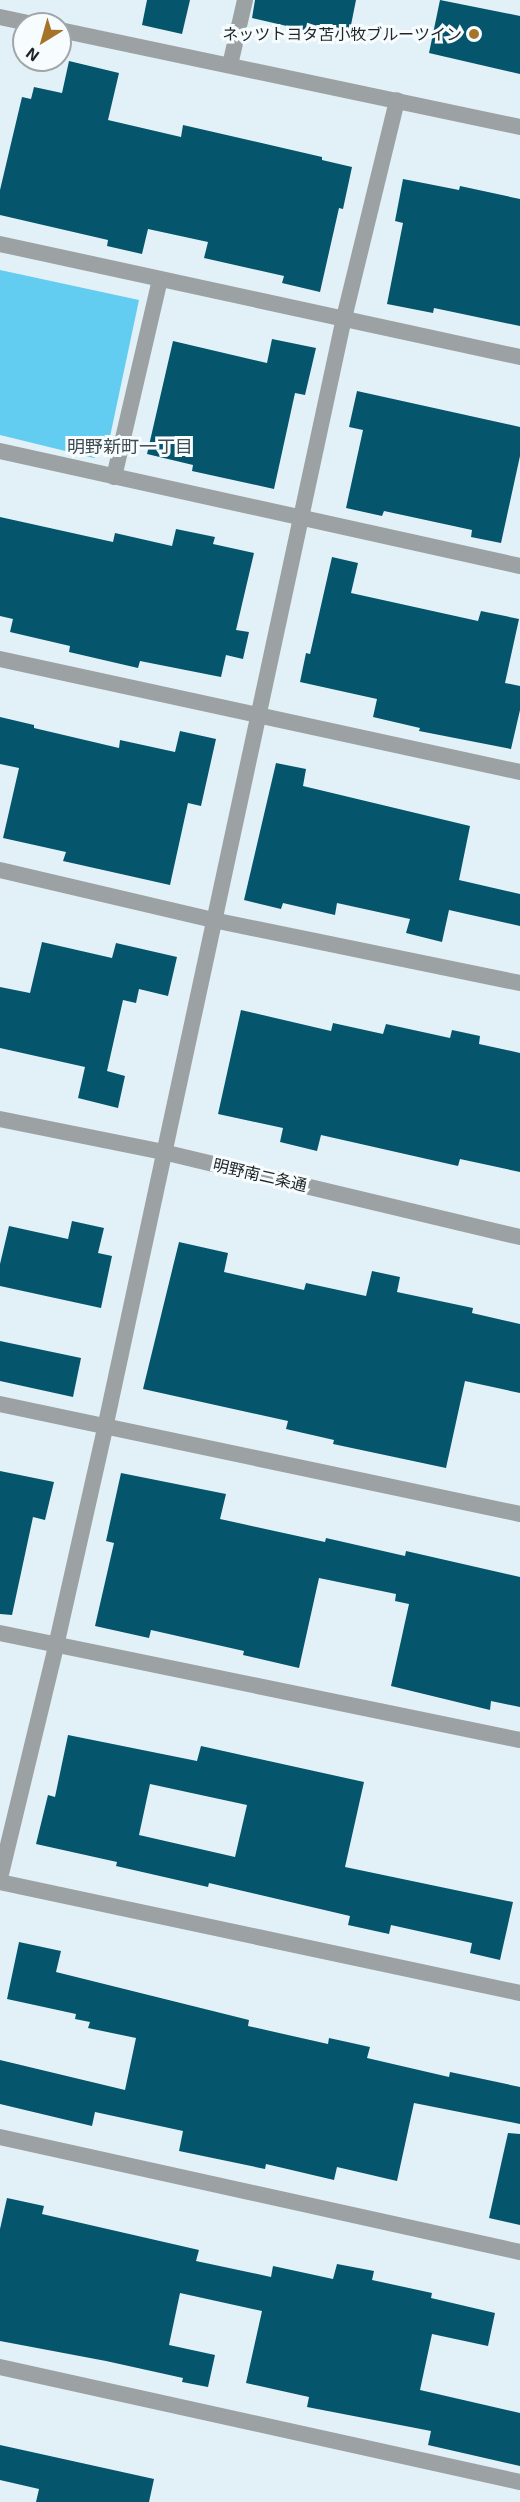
<!DOCTYPE html>
<meta charset="utf-8">
<style>
body{margin:0}
#map{position:relative;width:520px;height:2502px;overflow:hidden;background:#e2f1f7;font-family:"Exo 2","Noto Sans JP",sans-serif}
div>[style]{position:absolute}
[style*='--x']{left:calc(var(--x)*1px);top:calc(var(--y)*1px);width:calc(var(--w)*1px);rotate:calc(var(--a)*1deg)}
.green>*{inset:0;background:#62ccf1}
.building>*{inset:0;background:#05566d}
.service>*{height:16px;margin:-8px;padding:0 8px;transform-origin:8px;border-radius:8px;background:#9ca2a4}
.minor>*{height:16px;margin:-8px;padding:0 8px;transform-origin:8px;border-radius:8px;background:#9ca2a4}
.tertiary>*{height:16px;margin:-8px;padding:0 8px;transform-origin:8px;border-radius:8px;background:#9ca2a4}
.dots>*{width:16px;height:16px;translate:-50% -50%;box-sizing:border-box;border:3px solid #f7fcff;border-radius:50%}
span{translate:-50% -50%;white-space:nowrap;text-align:center;line-height:1.15;-webkit-text-stroke:6px #f7fcff;paint-order:stroke}
.poi-label{font-size:16px;color:#1f2527}
.right{translate:-100% -50%;text-align:right}
.street-label{font-size:16px;color:#1f2527}
.neighbourhood-label{font-size:18px;color:#3f4b50}
.north{position:absolute;left:12px;top:12px;width:60px;height:60px;box-sizing:border-box;background:#f7fcff;border:2px solid #a1a6a9;border-radius:50%;rotate:217deg;font-size:16px;font-weight:700;line-height:24px;text-align:center;color:#1f2527}
.north::after{content:'';display:block;margin:auto;width:21px;height:27px;background:#a57429;clip-path:polygon(50% 0,100% 100%,50% 72%,0 100%)}
</style>
<div id="map">
<div class="green">
<div style="clip-path:polygon(0 270px,139px 300px,108px 446px,94px 458px,0 435px)"></div>
</div>
<div class="building">
<div style="clip-path:polygon(147px 0,190px 0,182px 34px,142px 25px)"></div>
<div style="clip-path:polygon(255px 0,356px 0,348px 40px,252px 18px)"></div>
<div style="clip-path:polygon(440px 0,520px 16px,520px 74px,429px 53px)"></div>
<div style="clip-path:polygon(69px 61px,119px 73px,108px 120px,181px 137px,183px 125px,322px 157px,322px 160px,352px 167px,343px 209px,339px 208px,320px 292px,282px 283px,284px 276px,204px 258px,208px 242px,148px 229px,142px 254px,107px 246px,108px 240px,0 215px,0 190px,22px 97px,31px 99px,34px 87px,62px 93px)"></div>
<div style="clip-path:polygon(403px 179px,459px 190px,460px 186px,520px 199px,520px 326px,434px 308px,433px 313px,387px 304px,403px 223px,395px 221px)"></div>
<div style="clip-path:polygon(272px 339px,316px 348px,305px 395px,295px 393px,274px 489px,192px 471px,193px 465px,147px 454px,173px 341px,267px 363px)"></div>
<div style="clip-path:polygon(357px 391px,520px 427px,520px 456px,501px 543px,471px 537px,472px 530px,384px 511px,382px 516px,346px 508px,363px 430px,349px 427px)"></div>
<div style="clip-path:polygon(0 517px,113px 542px,115px 533px,172px 546px,176px 529px,215px 537px,213px 544px,254px 553px,236px 630px,249px 632px,243px 659px,226px 655px,221px 677px,140px 661px,138px 668px,69px 652px,70px 646px,10px 632px,13px 619px,0 616px)"></div>
<div style="clip-path:polygon(332px 557px,358px 563px,351px 593px,478px 621px,481px 611px,519px 619px,505px 683px,520px 686px,520px 710px,511px 749px,419px 731px,420px 728px,373px 717px,377px 699px,300px 682px,306px 653px,310px 654px)"></div>
<div style="clip-path:polygon(0 717px,34px 725px,34px 728px,119px 748px,120px 740px,175px 752px,180px 731px,216px 739px,201px 806px,188px 803px,170px 885px,63px 861px,66px 852px,3px 838px,19px 768px,0 764px)"></div>
<div style="clip-path:polygon(276px 763px,306px 769px,303px 786px,470px 826px,459px 880px,520px 894px,520px 926px,449px 910px,442px 942px,406px 933px,410px 919px,337px 903px,335px 915px,283px 903px,281px 909px,244px 900px)"></div>
<div style="clip-path:polygon(42px 942px,112px 958px,116px 943px,177px 957px,168px 996px,139px 989px,136px 1003px,123px 1000px,107px 1071px,125px 1076px,118px 1108px,78px 1098px,85px 1067px,0 1048px,0 987px,30px 993px)"></div>
<div style="clip-path:polygon(241px 1010px,331px 1031px,333px 1023px,383px 1034px,386px 1024px,450px 1038px,452px 1030px,480px 1036px,479px 1044px,520px 1053px,520px 1172px,460px 1159px,458px 1166px,321px 1135px,317px 1151px,280px 1142px,283px 1128px,218px 1114px)"></div>
<div style="clip-path:polygon(72px 1221px,104px 1228px,98px 1253px,112px 1256px,101px 1308px,0 1286px,0 1264px,9px 1226px,68px 1239px)"></div>
<div style="clip-path:polygon(179px 1242px,228px 1253px,224px 1272px,304px 1290px,306px 1283px,366px 1296px,372px 1271px,400px 1277px,397px 1292px,473px 1308px,472px 1313px,520px 1324px,520px 1393px,465px 1381px,446px 1468px,333px 1444px,334px 1440px,286px 1429px,288px 1421px,143px 1389px)"></div>
<div style="clip-path:polygon(0 1341px,81px 1358px,73px 1397px,0 1381px)"></div>
<div style="clip-path:polygon(0 1471px,54px 1482px,45px 1520px,33px 1517px,12px 1615px,0 1614px)"></div>
<div style="clip-path:polygon(121px 1473px,226px 1494px,220px 1519px,325px 1542px,326px 1538px,405px 1556px,406px 1551px,520px 1577px,520px 1707px,491px 1701px,490px 1710px,391px 1686px,409px 1604px,395px 1601px,396px 1594px,319px 1578px,299px 1668px,243px 1655px,244px 1651px,151px 1630px,149px 1638px,95px 1626px,114px 1543px,106px 1541px)"></div>
<div style="clip-path:polygon(evenodd,68px 1735px,197px 1761px,201px 1746px,364px 1782px,345px 1867px,513px 1902px,500px 1960px,470px 1953px,472px 1943px,391px 1925px,389px 1934px,348px 1925px,350px 1916px,209px 1883px,208px 1887px,116px 1866px,117px 1862px,36px 1844px,48px 1795px,55px 1797px,68px 1735px,150px 1784px,247px 1805px,235px 1857px,139px 1835px,150px 1784px)"></div>
<div style="clip-path:polygon(19px 1942px,61px 1951px,56px 1972px,249px 2020px,248px 2026px,328px 2044px,329px 2038px,370px 2047px,367px 2058px,449px 2077px,450px 2072px,520px 2087px,520px 2124px,414px 2103px,397px 2181px,337px 2167px,334px 2180px,266px 2164px,265px 2169px,179px 2151px,183px 2131px,95px 2112px,92px 2126px,0 2104px,0 2060px,125px 2090px,136px 2038px,88px 2028px,90px 2022px,75px 2019px,76px 2014px,7px 1999px)"></div>
<div style="clip-path:polygon(508px 2133px,520px 2134px,520px 2225px,489px 2218px)"></div>
<div style="clip-path:polygon(7px 2198px,44px 2206px,42px 2214px,199px 2250px,196px 2261px,271px 2277px,273px 2266px,333px 2279px,337px 2264px,374px 2271px,372px 2280px,432px 2293px,431px 2298px,495px 2313px,488px 2346px,432px 2334px,420px 2390px,520px 2413px,520px 2466px,428px 2445px,431px 2431px,307px 2407px,309px 2397px,246px 2383px,262px 2311px,180px 2293px,169px 2345px,215px 2355px,208px 2387px,182px 2382px,183px 2378px,106px 2361px,0 2341px,0 2229px)"></div>
<div style="clip-path:polygon(0 2445px,154px 2479px,149px 2502px,36px 2502px,39px 2489px,0 2480px)"></div>
</div>
<div class="service">
<div style="--x:230;--y:65;--w:67;--a:-77"></div>
<div style="--x:114;--y:477;--w:203;--a:-76.9"></div>
</div>
<div class="minor">
<div style="--x:0;--y:17;--w:35;--a:12"></div>
<div style="--x:60;--y:30;--w:470;--a:11.9"></div>
<div style="--x:0;--y:244;--w:532;--a:12.26"></div>
<div style="--x:0;--y:451;--w:533;--a:12.47"></div>
<div style="--x:0;--y:659;--w:532;--a:12.26"></div>
<div style="--x:0;--y:870;--w:219;--a:13.2"></div>
<div style="--x:213;--y:920;--w:313;--a:11.6"></div>
<div style="--x:0;--y:1404;--w:532;--a:11.94"></div>
<div style="--x:0;--y:1633;--w:531;--a:11.63"></div>
<div style="--x:0;--y:1878;--w:239;--a:-76.4"></div>
<div style="--x:56;--y:1646;--w:223;--a:-77.3"></div>
<div style="--x:105;--y:1428;--w:1135;--a:-77.85"></div>
<div style="--x:344;--y:318;--w:224;--a:-76.3"></div>
<div style="--x:0;--y:1882;--w:532;--a:12.05"></div>
<div style="--x:0;--y:2137;--w:533;--a:12.47"></div>
<div style="--x:0;--y:2367;--w:533;--a:12.47"></div>
</div>
<div class="tertiary">
<div style="--x:0;--y:1119;--w:166;--a:11.4"></div>
<div style="--x:163;--y:1152;--w:367;--a:13.4"></div>
</div>
<div class="dots">
<div style="left:474px;top:34px;background:#a57429"></div>
</div>
<div class="poi-label">
<span class="right" style="left:462px;top:34px">ネッツトヨタ苫小牧ブルーツイン</span>
</div>
<div class="street-label">
<span style="left:260px;top:1175px;rotate:13deg">明野南二条通</span>
</div>
<div class="neighbourhood-label">
<span style="left:130px;top:446px">明野新町一丁目</span>
</div>
<div class="north">N</div>
</div>
